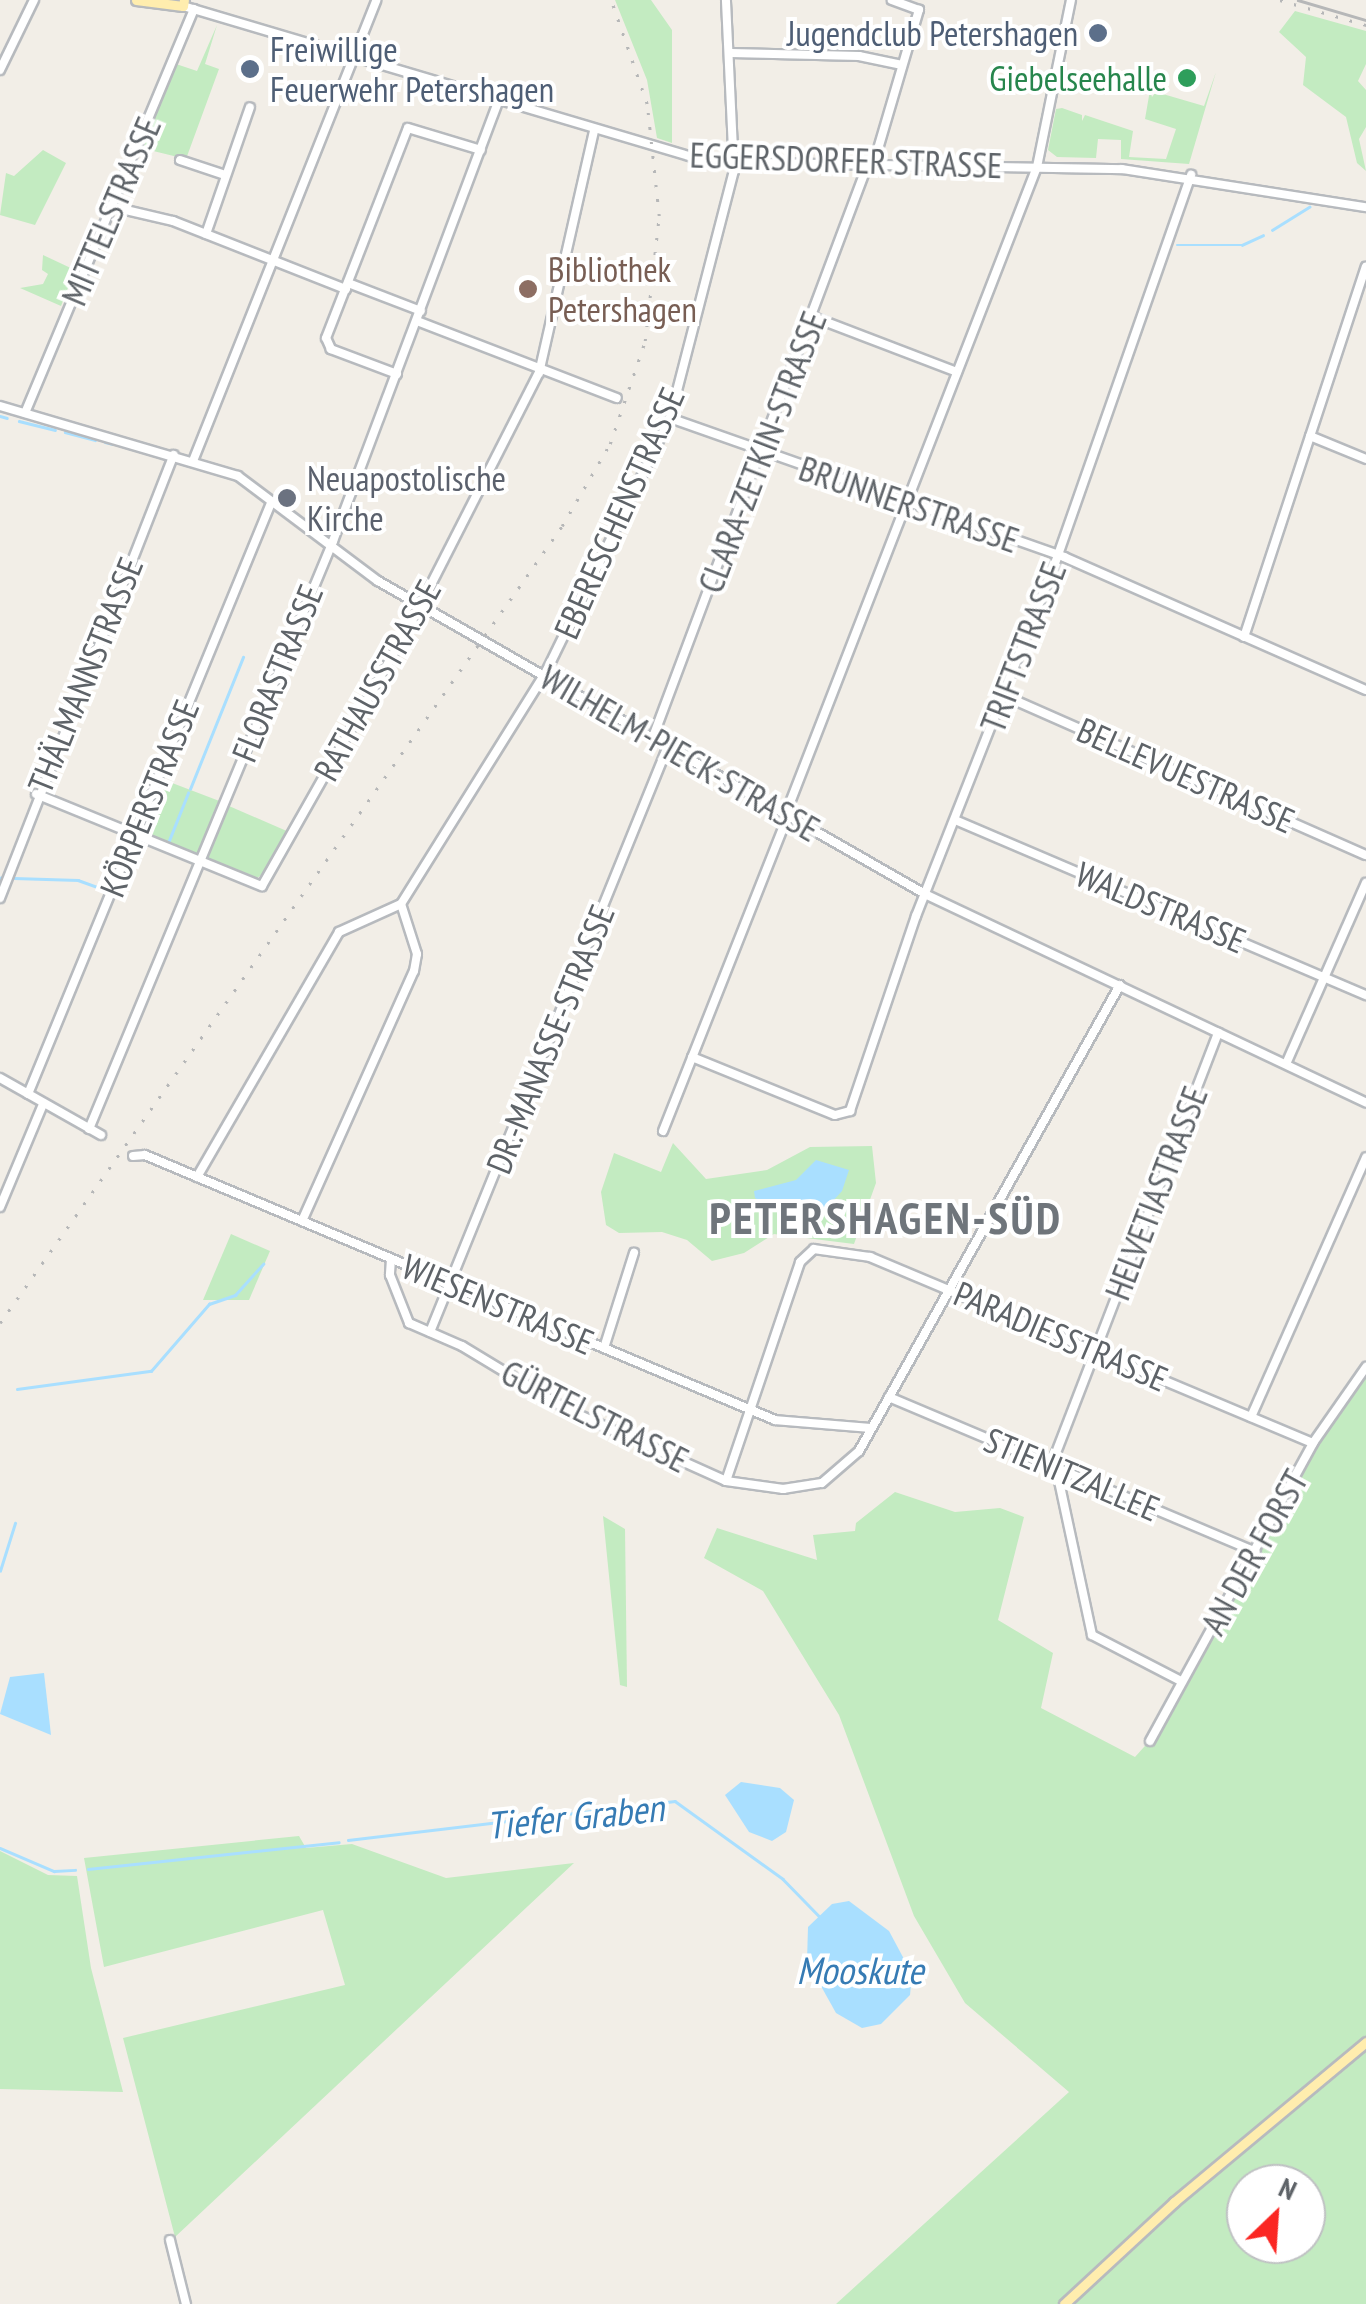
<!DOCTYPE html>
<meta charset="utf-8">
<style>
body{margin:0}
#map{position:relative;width:1366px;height:2304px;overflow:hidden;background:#f2eee7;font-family:"PT Sans Narrow",sans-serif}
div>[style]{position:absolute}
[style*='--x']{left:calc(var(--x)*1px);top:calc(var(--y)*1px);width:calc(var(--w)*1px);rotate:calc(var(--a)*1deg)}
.green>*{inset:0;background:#c3ebc1}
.water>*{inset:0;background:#a9dfff}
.stream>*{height:2.5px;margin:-1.25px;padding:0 1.25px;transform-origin:1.25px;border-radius:1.25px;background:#a9dfff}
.roads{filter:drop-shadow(2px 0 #b7babe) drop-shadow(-2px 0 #b7babe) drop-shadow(0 2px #b7babe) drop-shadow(0 -2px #b7babe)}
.minor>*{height:8px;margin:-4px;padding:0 4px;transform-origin:4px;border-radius:4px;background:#fff}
.major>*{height:9px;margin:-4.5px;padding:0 4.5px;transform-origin:4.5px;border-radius:4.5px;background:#ffedae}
.tram>*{height:2.5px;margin:-1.25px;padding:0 1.25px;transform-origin:1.25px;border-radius:1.25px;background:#b6b7b8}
.rail>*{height:2.5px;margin-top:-1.25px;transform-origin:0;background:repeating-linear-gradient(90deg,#b6b7b8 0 2.5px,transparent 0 14.5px)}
.dots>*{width:28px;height:28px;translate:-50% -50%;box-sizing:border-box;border:5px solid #fff;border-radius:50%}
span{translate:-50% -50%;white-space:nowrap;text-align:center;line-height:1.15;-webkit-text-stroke:8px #fff;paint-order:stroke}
.service-label{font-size:35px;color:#4e5e75}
.right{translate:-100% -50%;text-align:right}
.left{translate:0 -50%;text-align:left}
.leisure-label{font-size:35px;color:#27864d}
.street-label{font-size:35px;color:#5e6368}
.education-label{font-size:35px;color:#785e54}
.worship-label{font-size:35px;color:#5b616d}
.water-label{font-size:38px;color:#367bb4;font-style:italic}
.district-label{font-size:45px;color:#6f757b;font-weight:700;letter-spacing:2.5px}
.north{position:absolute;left:1226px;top:2164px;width:100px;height:100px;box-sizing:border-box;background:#fff;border:2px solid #bfc1c3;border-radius:50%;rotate:25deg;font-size:28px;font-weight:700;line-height:40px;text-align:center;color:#5e6368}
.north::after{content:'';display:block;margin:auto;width:35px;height:45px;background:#fb2723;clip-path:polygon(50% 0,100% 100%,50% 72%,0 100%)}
</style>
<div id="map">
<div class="green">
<div style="clip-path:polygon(615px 0,651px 0,672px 30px,672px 143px,657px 138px,647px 80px)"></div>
<div style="clip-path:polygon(1295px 11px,1366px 31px,1366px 64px,1358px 81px,1366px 90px,1366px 127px,1359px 139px,1366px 171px,1357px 163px,1346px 117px,1303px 85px,1306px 57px,1279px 32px)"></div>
<div style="clip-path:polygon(217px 25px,205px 64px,219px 69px,186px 159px,141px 148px,176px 64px,197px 71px)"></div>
<div style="clip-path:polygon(1216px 72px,1189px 164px,1121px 159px,1121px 140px,1098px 139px,1096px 158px,1057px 157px,1048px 150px,1056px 109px,1062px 108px,1082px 115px,1082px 121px,1085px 115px,1133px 131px,1129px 157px,1166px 159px,1176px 129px,1145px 119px,1150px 90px,1152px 97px,1156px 92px,1204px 106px)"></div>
<div style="clip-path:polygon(43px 150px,66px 163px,35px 225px,0 215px,6px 173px,14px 176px)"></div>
<div style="clip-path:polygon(43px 255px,75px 270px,61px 306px,20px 288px,43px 284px,48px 274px,42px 270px)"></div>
<div style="clip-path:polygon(159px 778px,222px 802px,199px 859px,137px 835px)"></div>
<div style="clip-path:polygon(229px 806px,289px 832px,269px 869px,256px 879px,206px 863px)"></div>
<div style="clip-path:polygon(673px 1143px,706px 1179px,767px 1170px,810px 1147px,872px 1146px,876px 1183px,854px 1244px,774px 1234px,744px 1253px,712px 1261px,687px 1240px,662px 1232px,619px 1233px,606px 1225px,601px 1192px,614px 1153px,661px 1172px)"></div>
<div style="clip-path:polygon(231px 1234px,270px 1251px,249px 1300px,203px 1300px)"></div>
<div style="clip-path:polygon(evenodd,1366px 1369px,1366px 2304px,836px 2304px,1069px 2092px,965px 2003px,914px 1916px,839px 1715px,763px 1591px,704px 1558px,717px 1528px,817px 1560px,813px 1535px,855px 1531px,856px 1523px,895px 1492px,955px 1512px,1000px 1508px,1024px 1517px,998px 1620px,1053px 1653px,1041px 1708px,1135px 1757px,1162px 1727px,1312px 1452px,1366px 1369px,1246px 2184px,1306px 2184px,1306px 2244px,1246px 2244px,1246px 2184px)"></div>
<div style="clip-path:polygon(603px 1516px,625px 1529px,627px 1687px,620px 1685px)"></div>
<div style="clip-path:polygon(299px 1836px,306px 1848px,352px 1844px,446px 1878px,574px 1863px,175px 2237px,123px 2038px,345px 1985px,323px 1910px,104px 1967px,84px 1858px)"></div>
<div style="clip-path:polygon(0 1851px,48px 1875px,77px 1876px,91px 1968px,123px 2092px,0 2089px)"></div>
</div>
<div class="water">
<div style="clip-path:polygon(816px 1160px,849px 1170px,842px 1191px,822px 1213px,777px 1209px,755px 1198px,754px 1191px,796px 1180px)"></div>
<div style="clip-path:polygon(44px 1673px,51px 1735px,0 1714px,10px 1677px)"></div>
<div style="clip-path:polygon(741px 1782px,780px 1788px,794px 1800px,786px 1832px,772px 1841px,749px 1832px,725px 1795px)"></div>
<div style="clip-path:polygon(849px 1901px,889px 1931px,912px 1974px,910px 1995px,881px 2024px,862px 2028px,836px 2013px,807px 1961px,808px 1927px,832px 1904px)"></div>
</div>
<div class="stream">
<div style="--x:1272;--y:230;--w:44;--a:-31.9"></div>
<div style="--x:1177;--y:245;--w:65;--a:0"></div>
<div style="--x:1242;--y:245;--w:23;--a:-25"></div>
<div style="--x:0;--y:416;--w:7;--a:16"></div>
<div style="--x:19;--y:421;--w:37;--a:14"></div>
<div style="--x:65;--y:432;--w:31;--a:15"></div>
<div style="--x:105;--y:442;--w:8;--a:14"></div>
<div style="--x:190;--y:789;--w:142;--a:-68.1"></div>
<div style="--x:168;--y:843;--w:54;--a:-68.2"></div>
<div style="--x:0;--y:878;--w:2;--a:-27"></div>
<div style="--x:14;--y:878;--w:64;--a:1.8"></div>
<div style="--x:78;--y:880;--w:30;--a:20"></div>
<div style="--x:17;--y:1389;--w:135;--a:-7.7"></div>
<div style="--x:151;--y:1371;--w:89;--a:-49.1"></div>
<div style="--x:209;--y:1304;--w:28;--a:-19"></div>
<div style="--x:235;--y:1295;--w:42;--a:-47.9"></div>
<div style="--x:0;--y:1571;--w:50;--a:-72.6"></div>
<div style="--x:348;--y:1840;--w:329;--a:-6.8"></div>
<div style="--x:675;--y:1801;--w:133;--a:35.8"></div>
<div style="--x:783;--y:1879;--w:54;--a:45.7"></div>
<div style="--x:0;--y:1848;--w:59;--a:23.1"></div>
<div style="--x:54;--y:1871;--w:21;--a:-3"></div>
<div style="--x:88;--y:1869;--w:252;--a:-6.1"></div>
</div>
<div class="roads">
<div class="minor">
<div style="--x:183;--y:6;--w:549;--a:16.52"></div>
<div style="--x:709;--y:162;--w:413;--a:1"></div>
<div style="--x:1122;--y:169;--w:247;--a:8.9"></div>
<div style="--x:731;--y:53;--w:128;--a:1.3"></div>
<div style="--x:859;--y:56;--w:44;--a:11.8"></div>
<div style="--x:0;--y:70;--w:78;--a:-64.1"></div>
<div style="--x:180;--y:160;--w:44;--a:18.4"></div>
<div style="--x:873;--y:166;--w:163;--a:-73.6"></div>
<div style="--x:919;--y:10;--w:29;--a:-160"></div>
<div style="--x:113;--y:207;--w:62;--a:13.1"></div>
<div style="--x:173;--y:221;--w:186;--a:21.5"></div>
<div style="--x:206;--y:234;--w:134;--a:-70.9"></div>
<div style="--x:348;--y:283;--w:78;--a:21"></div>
<div style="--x:813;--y:317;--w:154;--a:20.9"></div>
<div style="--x:417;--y:321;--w:214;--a:21.1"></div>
<div style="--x:397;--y:374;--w:71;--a:-159.3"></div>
<div style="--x:331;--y:349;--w:12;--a:-114"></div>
<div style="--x:326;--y:338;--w:225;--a:-68.7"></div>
<div style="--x:408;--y:128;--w:76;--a:16.8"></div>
<div style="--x:0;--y:406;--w:248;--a:16.4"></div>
<div style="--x:238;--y:476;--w:175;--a:36.9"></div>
<div style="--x:378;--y:581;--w:630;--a:29.78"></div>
<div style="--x:925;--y:894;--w:488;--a:25.3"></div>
<div style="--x:25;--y:413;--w:438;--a:-67.3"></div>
<div style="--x:670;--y:418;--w:418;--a:19.4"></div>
<div style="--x:1064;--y:557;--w:330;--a:23.8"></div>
<div style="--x:1310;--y:436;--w:61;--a:22.3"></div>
<div style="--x:193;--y:461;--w:496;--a:-68.3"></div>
<div style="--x:1244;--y:637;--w:390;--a:-71.8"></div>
<div style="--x:1005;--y:696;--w:394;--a:23.8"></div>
<div style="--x:653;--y:737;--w:610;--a:-69.45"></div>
<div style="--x:36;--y:794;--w:244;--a:22.2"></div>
<div style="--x:262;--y:886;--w:317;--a:-60.5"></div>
<div style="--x:418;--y:610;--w:266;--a:-63"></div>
<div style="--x:539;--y:373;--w:249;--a:-77.2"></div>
<div style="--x:786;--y:813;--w:693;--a:-68.77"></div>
<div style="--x:1037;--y:167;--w:170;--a:-78.5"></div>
<div style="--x:955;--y:820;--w:447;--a:23.1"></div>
<div style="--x:0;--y:898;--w:476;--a:-68.6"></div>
<div style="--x:401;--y:904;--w:276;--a:-58"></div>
<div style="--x:547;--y:670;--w:280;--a:-64"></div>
<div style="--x:670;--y:418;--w:255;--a:-75.5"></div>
<div style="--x:734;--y:171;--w:171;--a:-92.7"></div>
<div style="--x:692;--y:1057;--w:154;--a:22.1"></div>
<div style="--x:835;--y:1115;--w:16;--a:-15"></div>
<div style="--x:850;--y:1111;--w:206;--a:-71.3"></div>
<div style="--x:916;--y:916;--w:388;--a:-68.5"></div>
<div style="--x:1058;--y:555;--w:403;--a:-70.7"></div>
<div style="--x:1286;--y:1064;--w:198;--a:-66.2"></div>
<div style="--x:0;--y:1078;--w:116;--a:29.4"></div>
<div style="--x:28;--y:1094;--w:639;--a:-67.65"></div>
<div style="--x:89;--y:1129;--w:637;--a:-67.46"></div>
<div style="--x:333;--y:541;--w:470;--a:-69.4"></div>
<div style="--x:663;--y:1131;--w:340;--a:-68.4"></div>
<div style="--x:133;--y:1156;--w:12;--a:-5"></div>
<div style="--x:145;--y:1155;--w:683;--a:22.81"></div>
<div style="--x:775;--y:1420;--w:95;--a:4.8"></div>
<div style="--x:197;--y:1177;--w:283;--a:-59.9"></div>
<div style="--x:339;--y:932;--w:68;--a:-24.3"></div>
<div style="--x:0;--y:1207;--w:112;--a:-67.3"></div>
<div style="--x:302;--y:1221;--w:274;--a:-65.9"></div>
<div style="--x:414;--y:971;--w:17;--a:-80"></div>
<div style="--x:417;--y:954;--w:52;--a:-107.7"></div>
<div style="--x:391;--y:1259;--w:16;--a:94"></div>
<div style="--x:390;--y:1275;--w:52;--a:68.4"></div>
<div style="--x:409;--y:1323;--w:58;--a:23.5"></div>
<div style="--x:462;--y:1346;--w:122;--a:31.2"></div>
<div style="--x:566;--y:1409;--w:175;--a:24.2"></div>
<div style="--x:726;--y:1481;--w:58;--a:8"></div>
<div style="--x:783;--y:1489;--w:39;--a:-9"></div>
<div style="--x:822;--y:1483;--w:49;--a:-40.9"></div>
<div style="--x:859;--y:1451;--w:534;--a:-60.75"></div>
<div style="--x:430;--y:1332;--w:632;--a:-67.9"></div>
<div style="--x:604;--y:1348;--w:100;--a:-72.5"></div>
<div style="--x:889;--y:1397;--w:398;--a:22.9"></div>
<div style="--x:1251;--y:1417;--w:284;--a:-66.1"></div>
<div style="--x:726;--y:1481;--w:231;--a:-71.3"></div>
<div style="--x:800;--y:1262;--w:19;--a:-43"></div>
<div style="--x:814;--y:1249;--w:57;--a:8.1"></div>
<div style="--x:870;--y:1257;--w:480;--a:22.8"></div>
<div style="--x:1181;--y:1681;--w:100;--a:-152.7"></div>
<div style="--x:1092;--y:1635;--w:181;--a:-102.1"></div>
<div style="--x:1054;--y:1458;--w:456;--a:-68.9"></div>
<div style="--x:1150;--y:1741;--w:340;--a:-61.3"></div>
<div style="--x:1313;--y:1443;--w:93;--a:-55.1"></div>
<div style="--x:170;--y:2240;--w:66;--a:76"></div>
</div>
<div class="major">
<div style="--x:136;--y:0;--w:47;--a:7.3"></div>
<div style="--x:183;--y:6;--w:6;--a:-81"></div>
<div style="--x:1064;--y:2304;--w:150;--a:-42.8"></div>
<div style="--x:1174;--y:2202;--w:250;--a:-39.8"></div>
</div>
</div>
<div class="tram">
<div style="--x:1298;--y:0;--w:71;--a:16.4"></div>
</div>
<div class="rail">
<div style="--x:1280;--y:0;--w:90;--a:16.2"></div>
<div style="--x:0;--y:1323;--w:975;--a:-54.81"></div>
<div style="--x:562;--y:526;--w:95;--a:-59.7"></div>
<div style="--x:610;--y:444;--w:109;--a:-71.2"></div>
<div style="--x:645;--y:341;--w:126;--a:-83.6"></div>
<div style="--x:659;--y:216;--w:113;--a:-96.1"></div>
<div style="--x:647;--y:104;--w:110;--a:-109.1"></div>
</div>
<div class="dots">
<div style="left:1098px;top:33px;background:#5c6f8a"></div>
<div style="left:250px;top:69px;background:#5c6f8a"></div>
<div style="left:1187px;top:78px;background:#2e9e5b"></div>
<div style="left:528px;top:289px;background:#8d6e63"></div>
<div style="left:287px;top:498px;background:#6b7280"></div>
</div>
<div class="service-label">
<span class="right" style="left:1078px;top:33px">Jugendclub Petershagen</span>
<span class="left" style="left:270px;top:69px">Freiwillige<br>Feuerwehr Petershagen</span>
</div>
<div class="leisure-label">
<span class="right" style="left:1167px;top:78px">Giebelseehalle</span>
</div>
<div class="street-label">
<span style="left:846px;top:160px;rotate:2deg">EGGERSDORFER STRASSE</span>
<span style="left:111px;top:211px;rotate:-67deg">MITTELSTRASSE</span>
<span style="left:762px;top:452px;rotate:-69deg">CLARA-ZETKIN-STRASSE</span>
<span style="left:909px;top:504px;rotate:19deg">BRUNNERSTRASSE</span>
<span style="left:619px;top:513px;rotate:-66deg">EBERESCHENSTRASSE</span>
<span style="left:1023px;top:647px;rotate:-69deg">TRIFTSTRASSE</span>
<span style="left:277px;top:673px;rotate:-68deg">FLORASTRASSE</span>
<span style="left:85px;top:675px;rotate:-68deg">THÄLMANNSTRASSE</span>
<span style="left:377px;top:680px;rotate:-61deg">RATHAUSSTRASSE</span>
<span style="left:680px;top:753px;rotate:30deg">WILHELM-PIECK-STRASSE</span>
<span style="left:1186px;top:775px;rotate:24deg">BELLEVUESTRASSE</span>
<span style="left:149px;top:798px;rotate:-68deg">KÖRPERSTRASSE</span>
<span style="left:1161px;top:907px;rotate:23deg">WALDSTRASSE</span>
<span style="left:550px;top:1039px;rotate:-68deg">DR.-MANASSE-STRASSE</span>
<span style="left:1156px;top:1193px;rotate:-69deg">HELVETIASTRASSE</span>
<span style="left:498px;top:1304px;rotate:23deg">WIESENSTRASSE</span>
<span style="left:1061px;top:1336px;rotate:23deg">PARADIESSTRASSE</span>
<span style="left:595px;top:1416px;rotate:27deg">GÜRTELSTRASSE</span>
<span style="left:1072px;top:1474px;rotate:23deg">STIENITZALLEE</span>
<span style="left:1254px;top:1552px;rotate:-61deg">AN DER FORST</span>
</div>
<div class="education-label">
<span class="left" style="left:548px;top:289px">Bibliothek<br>Petershagen</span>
</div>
<div class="worship-label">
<span class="left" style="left:307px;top:498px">Neuapostolische<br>Kirche</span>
</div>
<div class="water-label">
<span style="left:575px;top:1816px;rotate:-6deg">Tiefer Graben</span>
<span style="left:860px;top:1970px">Mooskute</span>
</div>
<div class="district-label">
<span style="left:886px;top:1218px">PETERSHAGEN-SÜD</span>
</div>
<div class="north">N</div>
</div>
